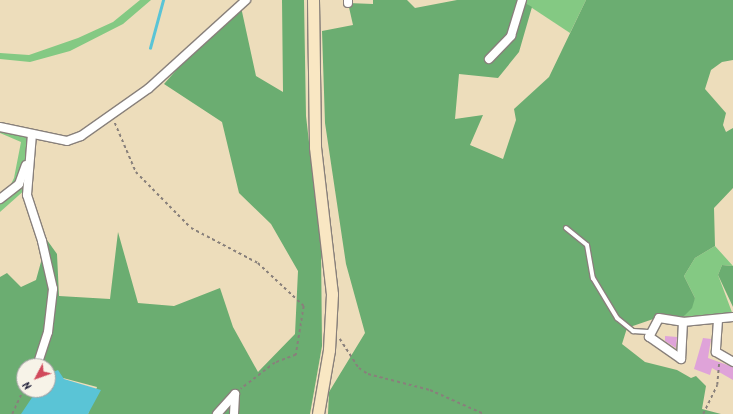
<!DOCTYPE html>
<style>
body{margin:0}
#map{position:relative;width:733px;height:414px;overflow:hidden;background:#edddbb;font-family:Kalam,sans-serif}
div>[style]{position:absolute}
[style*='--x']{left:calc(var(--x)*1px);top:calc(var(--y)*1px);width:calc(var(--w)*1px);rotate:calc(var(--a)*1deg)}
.green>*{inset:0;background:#84c983}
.forest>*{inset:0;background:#6bad71}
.water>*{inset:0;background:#5ac4d6}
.stream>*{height:2.5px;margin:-1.25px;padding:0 1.25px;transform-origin:1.25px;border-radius:1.25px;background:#5ac4d6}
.building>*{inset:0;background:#dfa3d9}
.path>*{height:1.5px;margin-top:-0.75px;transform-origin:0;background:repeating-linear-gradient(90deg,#88807b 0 3px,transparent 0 6px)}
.roads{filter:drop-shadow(1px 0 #88807b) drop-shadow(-1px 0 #88807b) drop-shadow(0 1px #88807b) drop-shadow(0 -1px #88807b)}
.lane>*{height:4px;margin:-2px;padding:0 2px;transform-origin:2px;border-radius:2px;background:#fff}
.street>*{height:8px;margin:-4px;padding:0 4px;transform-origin:4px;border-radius:4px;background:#fff}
.secondary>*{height:11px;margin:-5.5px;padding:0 5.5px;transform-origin:5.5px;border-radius:5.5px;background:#f9e7c3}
span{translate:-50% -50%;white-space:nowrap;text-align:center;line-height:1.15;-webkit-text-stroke:4px #f7f3e8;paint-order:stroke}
.north{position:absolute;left:16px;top:358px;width:40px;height:40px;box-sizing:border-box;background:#f7f3e8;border:1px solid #a29fa3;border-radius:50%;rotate:229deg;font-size:11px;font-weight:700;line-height:16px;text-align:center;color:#22223b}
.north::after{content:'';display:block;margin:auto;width:14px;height:18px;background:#d1495b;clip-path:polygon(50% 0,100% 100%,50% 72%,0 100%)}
</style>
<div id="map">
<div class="green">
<div style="clip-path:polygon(140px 0,151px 0,123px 24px,70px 51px,30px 62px,0 59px,0 53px,29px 55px,78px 38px,113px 22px)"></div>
<div style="clip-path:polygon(520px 0,586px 0,570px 33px)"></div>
<div style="clip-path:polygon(0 123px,31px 136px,27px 188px,0 212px,0 194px,9px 188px,14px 178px,21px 142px,0 133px)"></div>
<div style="clip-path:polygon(715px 246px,733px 266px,722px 265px,718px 275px,733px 315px,682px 319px,695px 298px,684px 276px,695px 258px)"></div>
</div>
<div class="forest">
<div style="clip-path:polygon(282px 0,304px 0,306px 116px,321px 246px,322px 346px,310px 414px,88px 414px,97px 387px,48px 374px,48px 366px,24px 366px,24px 390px,39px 390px,24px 414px,0 414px,0 277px,7px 273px,21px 287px,36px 280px,47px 240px,57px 254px,59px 296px,110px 299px,118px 232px,138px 303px,174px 306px,220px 288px,233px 327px,258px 372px,295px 334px,298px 271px,271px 224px,239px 193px,222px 122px,164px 84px,213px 28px,241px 7px,256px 76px,283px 92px)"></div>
<div style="clip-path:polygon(373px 0,407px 0,415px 8px,457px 0,520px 0,532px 7px,519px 52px,498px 78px,459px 74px,455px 119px,483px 115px,470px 145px,503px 159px,516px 120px,514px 109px,549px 77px,586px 0,733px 0,733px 60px,722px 62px,711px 70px,705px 89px,726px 113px,723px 125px,726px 132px,733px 128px,733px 188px,714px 208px,715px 246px,695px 258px,684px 276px,695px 298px,692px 308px,677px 323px,662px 316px,627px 328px,622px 344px,645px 362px,677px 370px,691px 378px,696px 376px,706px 386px,702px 409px,721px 414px,328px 414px,329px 392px,365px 333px,346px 264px,325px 123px,322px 31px,353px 25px,348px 3px,373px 4px)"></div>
<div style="clip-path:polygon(722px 265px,733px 266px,733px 307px,718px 275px)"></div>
</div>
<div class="water">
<div style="clip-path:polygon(58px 370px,64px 379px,101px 390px,88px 414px,21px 414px,37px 390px,48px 390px,48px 374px)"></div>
</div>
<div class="stream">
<div style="--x:150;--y:48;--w:50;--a:-74.8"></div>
</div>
<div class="building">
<div style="clip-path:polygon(665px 336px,677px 337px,676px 348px,665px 341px)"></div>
<div style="clip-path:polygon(703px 338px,711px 339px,708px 358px,733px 367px,733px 380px,712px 368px,710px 375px,694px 369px)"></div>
</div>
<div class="path">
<div style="--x:115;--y:123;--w:53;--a:66.8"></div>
<div style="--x:136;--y:172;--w:78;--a:45.5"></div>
<div style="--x:191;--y:228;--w:76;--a:27.6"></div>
<div style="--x:258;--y:263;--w:63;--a:43.1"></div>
<div style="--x:304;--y:306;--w:50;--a:99.3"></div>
<div style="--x:296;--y:355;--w:22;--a:159"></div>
<div style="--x:275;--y:363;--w:43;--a:142.6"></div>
<div style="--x:340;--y:339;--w:35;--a:57"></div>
<div style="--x:359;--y:368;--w:11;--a:34"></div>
<div style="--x:368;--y:374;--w:64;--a:14.5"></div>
<div style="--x:430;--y:390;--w:59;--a:24"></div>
<div style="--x:12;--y:414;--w:29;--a:-65"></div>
<div style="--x:703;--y:414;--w:32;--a:-64"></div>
<div style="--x:717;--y:385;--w:22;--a:-85"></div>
</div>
<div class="roads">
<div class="lane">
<div style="--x:566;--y:228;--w:27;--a:39"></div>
<div style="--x:587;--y:245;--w:34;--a:80"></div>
<div style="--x:593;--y:278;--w:47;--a:59"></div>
<div style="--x:617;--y:318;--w:21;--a:39"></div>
<div style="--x:633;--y:331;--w:15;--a:4"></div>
</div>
<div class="street">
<div style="--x:348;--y:3;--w:3;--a:-90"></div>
<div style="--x:489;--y:59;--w:32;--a:-46"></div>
<div style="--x:511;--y:36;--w:38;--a:-73"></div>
<div style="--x:0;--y:127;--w:68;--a:11.8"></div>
<div style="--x:67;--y:141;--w:15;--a:-20"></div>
<div style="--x:81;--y:136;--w:83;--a:-35.2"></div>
<div style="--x:149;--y:88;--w:131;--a:-42.2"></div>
<div style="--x:32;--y:134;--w:61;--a:94.7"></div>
<div style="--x:27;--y:195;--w:48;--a:71.9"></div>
<div style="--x:42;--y:241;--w:49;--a:77.1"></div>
<div style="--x:53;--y:289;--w:43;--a:96.6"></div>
<div style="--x:48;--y:332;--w:28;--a:108"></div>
<div style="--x:0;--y:199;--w:24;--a:-38"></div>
<div style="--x:19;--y:184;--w:20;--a:-70"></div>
<div style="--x:718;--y:320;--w:32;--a:94"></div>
<div style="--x:716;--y:352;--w:20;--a:30"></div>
<div style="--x:683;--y:322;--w:37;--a:93"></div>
<div style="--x:681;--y:359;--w:39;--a:-145"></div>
<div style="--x:649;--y:337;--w:21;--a:-62"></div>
<div style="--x:659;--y:318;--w:24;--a:9"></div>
<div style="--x:683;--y:322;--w:50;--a:-5.7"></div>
<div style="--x:217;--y:414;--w:27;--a:-48"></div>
<div style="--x:234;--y:414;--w:20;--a:-87"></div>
</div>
<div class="secondary">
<div style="--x:313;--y:0;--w:147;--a:89.2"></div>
<div style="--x:315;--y:147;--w:148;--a:83.4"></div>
<div style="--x:332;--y:294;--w:56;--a:93.1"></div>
<div style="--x:329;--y:350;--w:65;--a:99.8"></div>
</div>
</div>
<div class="north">N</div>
</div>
